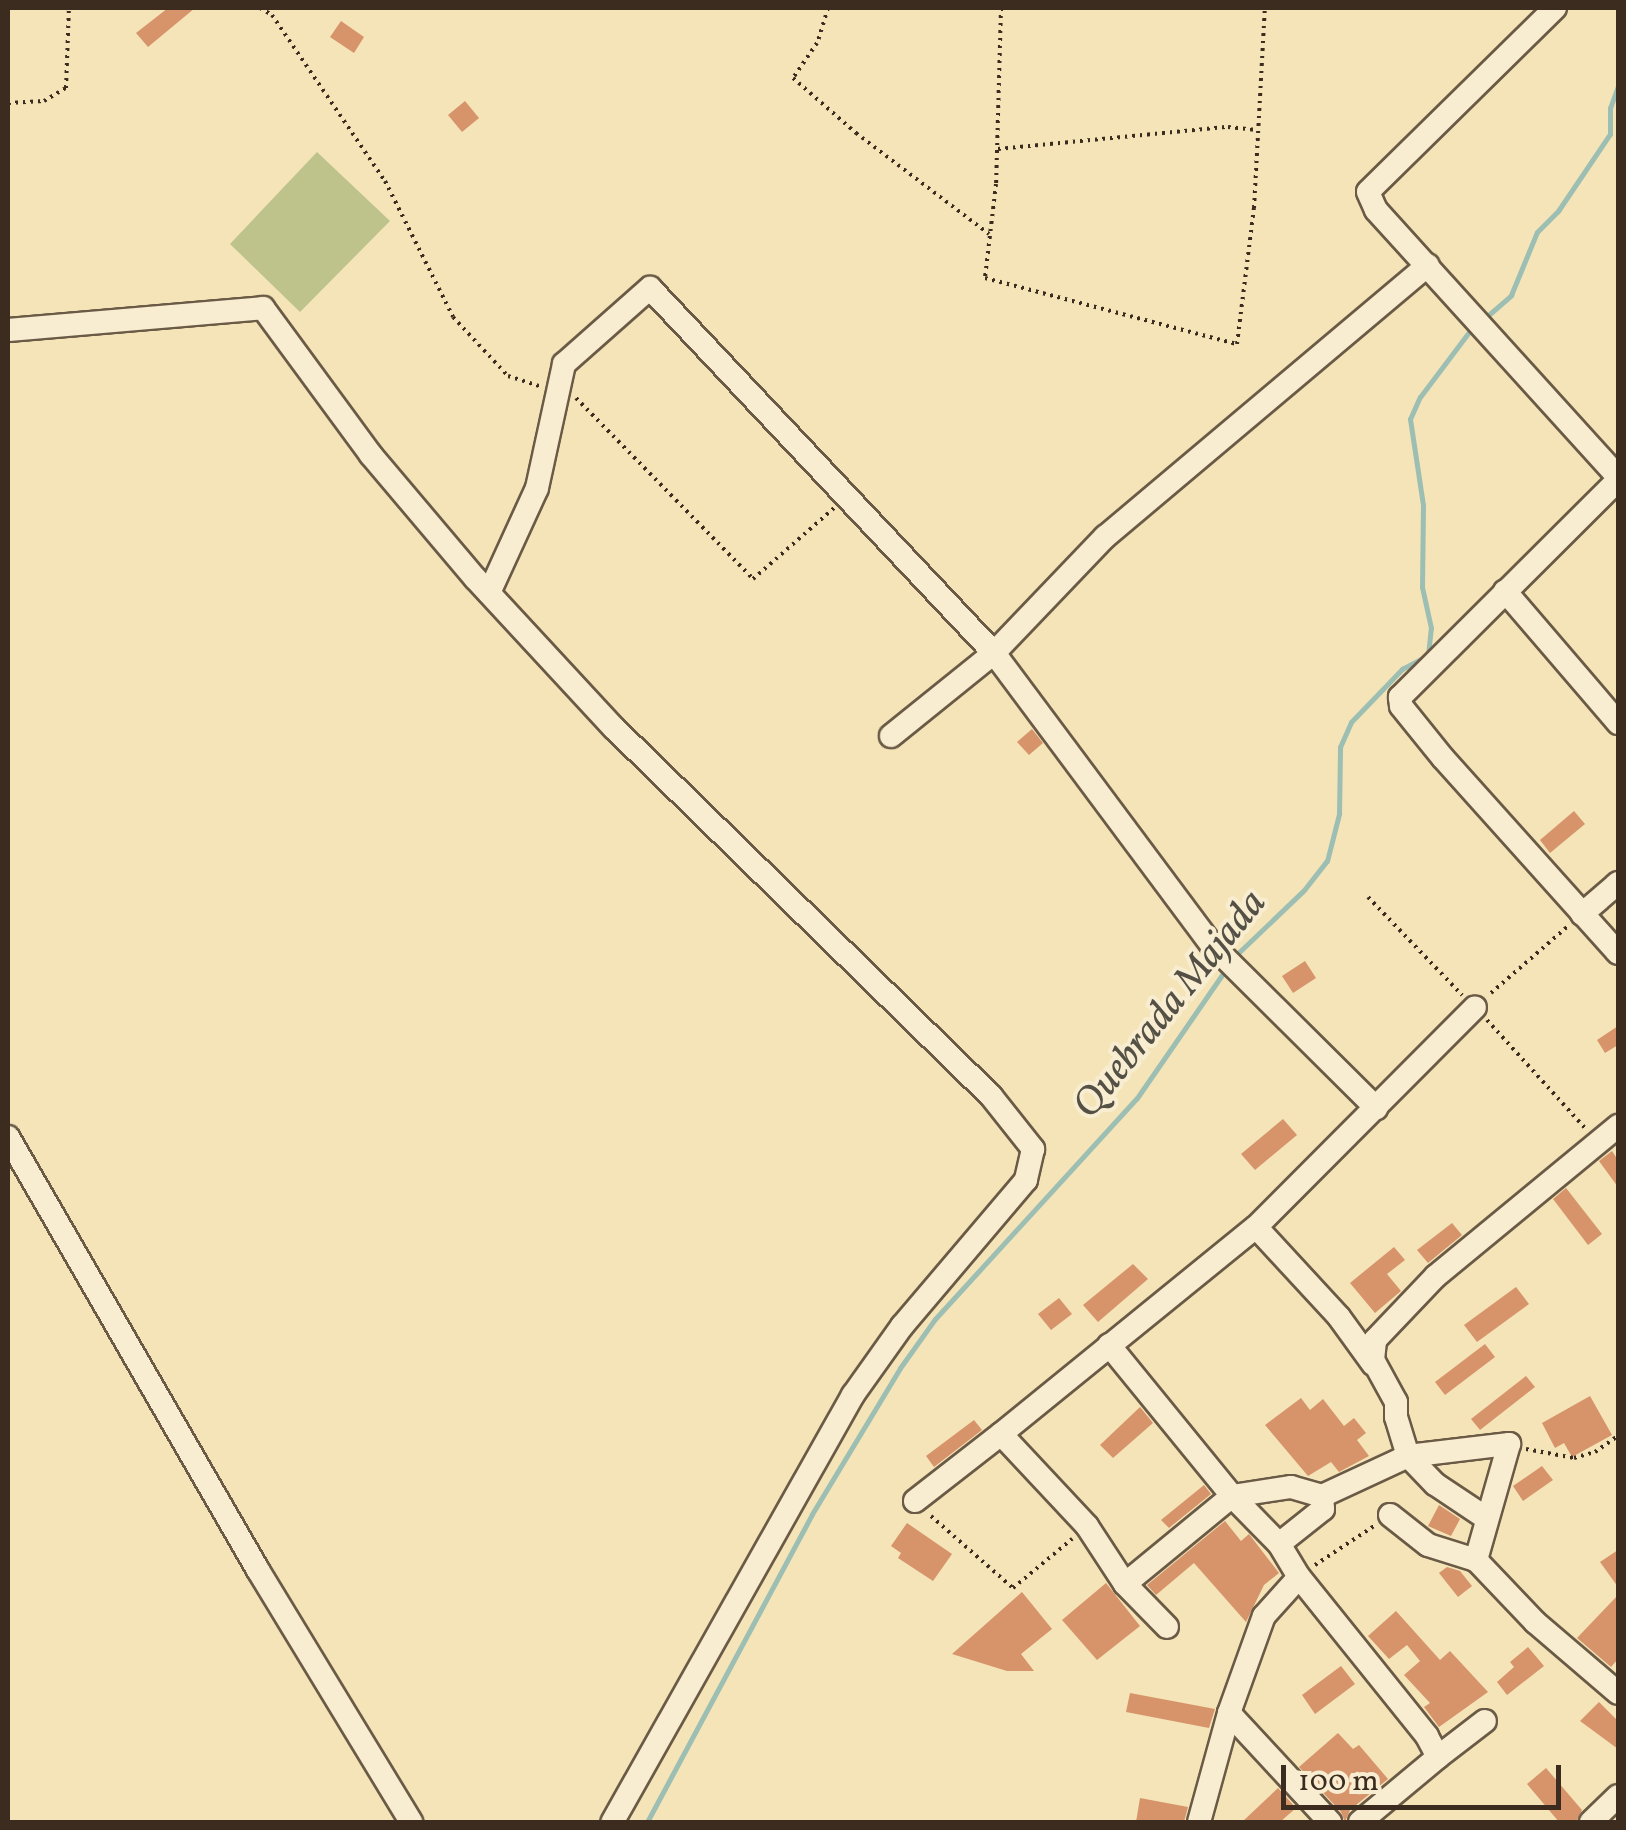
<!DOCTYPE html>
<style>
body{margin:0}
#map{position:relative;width:1626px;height:1830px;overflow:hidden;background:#f4e4b7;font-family:Vollkorn,serif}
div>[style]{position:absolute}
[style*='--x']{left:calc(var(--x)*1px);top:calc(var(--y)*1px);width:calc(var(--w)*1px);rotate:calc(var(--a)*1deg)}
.green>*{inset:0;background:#bec38c}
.stream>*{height:5px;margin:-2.5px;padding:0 2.5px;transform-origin:2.5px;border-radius:2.5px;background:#9cbeb3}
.building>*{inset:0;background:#d7946b}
.path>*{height:4px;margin-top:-2px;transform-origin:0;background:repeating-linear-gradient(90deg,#3c2c20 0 2.5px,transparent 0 7.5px)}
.roads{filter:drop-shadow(2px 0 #6a5a46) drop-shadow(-2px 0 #6a5a46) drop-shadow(0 2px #6a5a46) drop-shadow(0 -2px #6a5a46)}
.street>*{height:22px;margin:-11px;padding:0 11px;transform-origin:11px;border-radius:11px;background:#f8edd0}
span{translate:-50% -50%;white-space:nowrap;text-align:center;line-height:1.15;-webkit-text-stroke:8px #f8edd0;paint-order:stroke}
.water-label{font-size:40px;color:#545045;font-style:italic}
.frame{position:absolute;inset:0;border:10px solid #3c2c20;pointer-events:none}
.scale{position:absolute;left:1281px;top:1765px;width:280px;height:45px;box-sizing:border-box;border:5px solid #3c2c20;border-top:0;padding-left:12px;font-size:30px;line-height:35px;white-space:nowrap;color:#3c2c20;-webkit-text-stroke:8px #f8edd0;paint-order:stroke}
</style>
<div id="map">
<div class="green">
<div style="clip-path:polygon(317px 152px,390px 221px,300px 312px,230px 244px)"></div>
</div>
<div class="stream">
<div style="--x:1485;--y:318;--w:35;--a:-41"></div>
<div style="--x:1511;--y:295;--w:68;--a:-67.6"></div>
<div style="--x:1537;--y:232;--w:30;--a:-45"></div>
<div style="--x:1558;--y:211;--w:93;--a:-56"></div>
<div style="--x:1610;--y:134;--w:26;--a:-90"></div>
<div style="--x:1610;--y:108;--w:23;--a:-70"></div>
<div style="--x:1235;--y:956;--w:95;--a:-43.7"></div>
<div style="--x:1304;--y:890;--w:37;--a:-52"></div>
<div style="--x:1327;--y:861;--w:49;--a:-75.7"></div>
<div style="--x:1339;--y:814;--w:67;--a:-89.1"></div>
<div style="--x:1340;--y:747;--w:27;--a:-66"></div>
<div style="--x:1351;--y:722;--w:74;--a:-46.1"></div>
<div style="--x:1402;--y:669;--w:30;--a:-28"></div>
<div style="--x:1428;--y:655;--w:27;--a:-84"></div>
<div style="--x:1431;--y:628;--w:42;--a:-102.4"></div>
<div style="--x:1422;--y:587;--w:82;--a:-89.3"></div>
<div style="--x:1423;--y:505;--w:87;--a:-98.6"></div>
<div style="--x:1410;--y:419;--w:24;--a:-66"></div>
<div style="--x:1420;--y:397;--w:86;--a:-53"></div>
<div style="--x:647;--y:1822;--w:349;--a:-61.8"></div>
<div style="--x:812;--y:1514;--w:170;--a:-58.9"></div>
<div style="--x:900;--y:1368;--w:60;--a:-54.5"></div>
<div style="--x:935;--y:1319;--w:299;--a:-47.6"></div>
<div style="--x:1137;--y:1098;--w:157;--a:-55.4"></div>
</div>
<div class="building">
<div style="clip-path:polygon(168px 8px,195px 8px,148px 47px,136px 33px)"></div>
<div style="clip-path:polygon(341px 21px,364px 37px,354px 53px,330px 37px)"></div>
<div style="clip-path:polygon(465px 101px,479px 118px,462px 132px,448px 115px)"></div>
<div style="clip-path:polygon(1032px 729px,1043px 743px,1029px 755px,1017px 742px)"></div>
<div style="clip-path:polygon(1574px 811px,1585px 824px,1550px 853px,1540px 840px)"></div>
<div style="clip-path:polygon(1305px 961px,1316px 978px,1293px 993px,1282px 976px)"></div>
<div style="clip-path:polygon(1618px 1026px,1618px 1045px,1605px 1053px,1597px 1040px)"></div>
<div style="clip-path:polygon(1283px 1119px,1297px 1135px,1255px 1170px,1241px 1154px)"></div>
<div style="clip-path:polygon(1612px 1151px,1618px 1160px,1618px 1187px,1599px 1161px)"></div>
<div style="clip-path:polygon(1566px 1188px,1602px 1234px,1588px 1245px,1553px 1199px)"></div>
<div style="clip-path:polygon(1452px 1223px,1462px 1235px,1428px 1263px,1417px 1250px)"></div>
<div style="clip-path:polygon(1394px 1247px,1405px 1260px,1387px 1274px,1401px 1291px,1375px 1313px,1350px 1283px)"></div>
<div style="clip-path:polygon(1133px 1264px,1148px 1279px,1098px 1322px,1083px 1305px)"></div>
<div style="clip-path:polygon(1516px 1287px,1529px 1304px,1477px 1342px,1464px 1325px)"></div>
<div style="clip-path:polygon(1059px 1298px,1072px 1314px,1051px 1330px,1038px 1314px)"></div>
<div style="clip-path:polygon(1485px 1344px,1495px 1357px,1445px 1395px,1435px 1382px)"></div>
<div style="clip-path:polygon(1526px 1376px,1535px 1387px,1480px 1430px,1471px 1419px)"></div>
<div style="clip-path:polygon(1590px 1396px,1612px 1435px,1572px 1457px,1564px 1443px,1555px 1448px,1542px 1423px)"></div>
<div style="clip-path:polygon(1301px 1398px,1310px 1410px,1323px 1399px,1344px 1426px,1354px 1418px,1366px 1433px,1357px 1440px,1369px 1456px,1339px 1472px,1331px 1462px,1308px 1476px,1265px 1425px)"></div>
<div style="clip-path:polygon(1140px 1407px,1153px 1423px,1113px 1458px,1100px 1445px)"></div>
<div style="clip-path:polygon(974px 1420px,982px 1430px,934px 1467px,926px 1456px)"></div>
<div style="clip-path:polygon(1542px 1466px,1553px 1480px,1523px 1501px,1513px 1486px)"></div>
<div style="clip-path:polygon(1204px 1485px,1211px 1494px,1169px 1528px,1161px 1520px)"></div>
<div style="clip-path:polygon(1439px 1505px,1460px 1519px,1451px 1536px,1428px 1526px)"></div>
<div style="clip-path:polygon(1225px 1521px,1241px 1541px,1249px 1534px,1279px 1573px,1264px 1585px,1246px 1622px,1194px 1563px,1156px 1595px,1147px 1585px)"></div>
<div style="clip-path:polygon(907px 1523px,952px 1554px,933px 1581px,898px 1558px,901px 1553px,891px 1546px)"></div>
<div style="clip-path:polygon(1618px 1550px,1618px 1587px,1600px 1562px)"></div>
<div style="clip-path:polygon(1447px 1567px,1460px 1571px,1472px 1586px,1458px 1597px,1439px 1573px)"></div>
<div style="clip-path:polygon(1106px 1583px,1140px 1626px,1097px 1660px,1062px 1620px)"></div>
<div style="clip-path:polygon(1022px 1592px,1052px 1629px,1021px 1654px,1034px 1671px,1007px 1671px,952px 1654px)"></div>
<div style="clip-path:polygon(1618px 1595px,1618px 1659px,1611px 1667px,1577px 1638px)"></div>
<div style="clip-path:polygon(1396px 1611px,1440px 1660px,1450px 1651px,1488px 1692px,1439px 1727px,1424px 1707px,1430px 1703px,1404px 1675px,1420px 1661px,1407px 1645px,1389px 1659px,1368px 1636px)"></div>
<div style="clip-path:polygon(1528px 1647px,1544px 1666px,1507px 1695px,1497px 1682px,1514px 1667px,1510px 1662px)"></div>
<div style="clip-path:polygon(1341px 1666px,1355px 1684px,1315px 1714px,1302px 1695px)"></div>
<div style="clip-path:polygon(1130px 1693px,1215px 1709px,1209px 1728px,1126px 1712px)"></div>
<div style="clip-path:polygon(1599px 1702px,1618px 1721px,1618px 1749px,1580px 1721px)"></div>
<div style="clip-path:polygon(1338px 1733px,1353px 1749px,1359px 1745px,1388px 1779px,1350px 1810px,1345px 1822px,1341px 1812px,1299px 1767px)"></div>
<div style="clip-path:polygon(1546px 1768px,1582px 1810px,1576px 1822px,1559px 1822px,1527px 1784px)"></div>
<div style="clip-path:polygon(1278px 1788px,1296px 1808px,1280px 1822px,1242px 1822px)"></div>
<div style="clip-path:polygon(1140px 1798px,1188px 1807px,1184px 1822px,1136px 1822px)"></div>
</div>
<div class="path">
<div style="--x:260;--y:8;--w:14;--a:30"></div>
<div style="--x:272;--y:15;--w:201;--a:55.8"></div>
<div style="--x:385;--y:181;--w:152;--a:63.4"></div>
<div style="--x:453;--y:317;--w:81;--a:47"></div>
<div style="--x:508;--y:376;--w:33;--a:18"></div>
<div style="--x:828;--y:8;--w:37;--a:107"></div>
<div style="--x:817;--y:43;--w:42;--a:124.4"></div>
<div style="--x:793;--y:78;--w:84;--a:41.1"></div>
<div style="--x:856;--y:133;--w:167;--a:37.2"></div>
<div style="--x:1001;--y:8;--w:176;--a:91.6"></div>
<div style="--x:996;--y:184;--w:95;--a:96.7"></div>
<div style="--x:985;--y:278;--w:260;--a:14.7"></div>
<div style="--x:1237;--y:344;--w:137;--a:-82.9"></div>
<div style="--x:1254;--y:208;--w:200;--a:-86.9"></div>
<div style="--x:8;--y:103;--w:36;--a:-3"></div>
<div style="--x:44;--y:101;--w:26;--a:-31"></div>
<div style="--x:66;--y:88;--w:80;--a:-87.9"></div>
<div style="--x:998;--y:149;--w:231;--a:-5.5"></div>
<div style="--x:1228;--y:127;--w:29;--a:6"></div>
<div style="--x:576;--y:398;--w:253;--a:45.6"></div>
<div style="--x:753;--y:579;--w:108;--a:-41.2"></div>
<div style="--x:1368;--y:897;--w:136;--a:46.2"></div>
<div style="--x:1491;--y:993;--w:101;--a:-41"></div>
<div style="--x:1487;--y:1020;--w:146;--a:47.8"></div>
<div style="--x:1526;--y:1449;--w:49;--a:10.6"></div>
<div style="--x:1574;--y:1458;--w:22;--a:-16"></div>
<div style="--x:1595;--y:1452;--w:28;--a:-35"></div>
<div style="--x:931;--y:1516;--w:109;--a:41.3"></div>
<div style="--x:1013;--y:1588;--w:77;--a:-39.7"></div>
<div style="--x:1315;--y:1565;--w:71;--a:-33.5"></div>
</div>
<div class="roads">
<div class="street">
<div style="--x:1555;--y:8;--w:262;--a:135.5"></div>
<div style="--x:1368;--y:192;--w:20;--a:66"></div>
<div style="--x:1376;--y:210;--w:360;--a:47.8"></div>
<div style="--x:8;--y:330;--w:256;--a:-4.9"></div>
<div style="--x:263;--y:308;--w:182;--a:53.7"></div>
<div style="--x:371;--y:455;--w:161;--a:49.8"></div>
<div style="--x:475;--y:578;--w:205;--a:47.2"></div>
<div style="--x:614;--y:728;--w:527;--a:44.31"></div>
<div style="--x:991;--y:1096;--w:68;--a:51.6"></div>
<div style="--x:1033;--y:1149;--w:32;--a:103"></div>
<div style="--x:1026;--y:1180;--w:192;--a:130.3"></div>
<div style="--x:902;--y:1326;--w:85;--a:125.4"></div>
<div style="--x:853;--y:1395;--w:490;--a:119.4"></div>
<div style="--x:1618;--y:480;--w:308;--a:135.1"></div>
<div style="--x:1400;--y:697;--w:9;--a:84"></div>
<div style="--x:1401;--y:706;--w:67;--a:51.1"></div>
<div style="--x:1443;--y:758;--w:262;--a:48.1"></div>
<div style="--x:1505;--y:591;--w:174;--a:49.4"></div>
<div style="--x:489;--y:593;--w:115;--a:-65.4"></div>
<div style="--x:537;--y:488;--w:127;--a:-77.7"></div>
<div style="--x:564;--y:364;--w:115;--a:-41.5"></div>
<div style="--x:650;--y:288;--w:502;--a:46.7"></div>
<div style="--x:994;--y:653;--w:363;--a:53.3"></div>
<div style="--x:1211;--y:944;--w:233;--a:44.8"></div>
<div style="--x:891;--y:736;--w:132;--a:-38.9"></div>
<div style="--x:994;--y:653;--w:161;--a:-46.3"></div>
<div style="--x:1105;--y:537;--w:422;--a:-40.1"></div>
<div style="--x:1582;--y:914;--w:48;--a:-40.7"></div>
<div style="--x:8;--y:1137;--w:500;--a:60"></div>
<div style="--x:258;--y:1570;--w:295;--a:58.7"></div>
<div style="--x:1256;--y:1227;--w:310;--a:-45.1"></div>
<div style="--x:1109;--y:1345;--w:195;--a:50.8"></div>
<div style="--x:1232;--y:1496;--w:67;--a:45.6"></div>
<div style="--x:1001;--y:1434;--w:328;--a:-39.1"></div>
<div style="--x:1256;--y:1227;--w:122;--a:47.3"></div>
<div style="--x:1339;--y:1317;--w:58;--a:54.1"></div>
<div style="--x:915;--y:1501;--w:109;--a:-37.9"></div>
<div style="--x:1001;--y:1434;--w:126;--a:46.9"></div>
<div style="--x:1087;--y:1526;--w:69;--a:56.8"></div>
<div style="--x:1125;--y:1584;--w:60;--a:45.7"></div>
<div style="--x:1390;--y:1515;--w:48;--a:38.3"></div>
<div style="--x:1428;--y:1545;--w:50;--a:17.4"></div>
<div style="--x:1476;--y:1560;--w:86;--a:46.4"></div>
<div style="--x:1535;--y:1622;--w:109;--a:40.5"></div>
<div style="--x:1486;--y:1518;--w:61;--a:-146.3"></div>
<div style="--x:1435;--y:1484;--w:39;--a:-134"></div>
<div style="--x:1408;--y:1456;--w:41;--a:-107.1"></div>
<div style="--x:1396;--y:1417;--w:15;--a:-90"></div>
<div style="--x:1396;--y:1402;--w:48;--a:-118.7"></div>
<div style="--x:1373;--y:1360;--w:20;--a:-84"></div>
<div style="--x:1375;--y:1340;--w:88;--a:-46.4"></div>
<div style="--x:1436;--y:1276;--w:236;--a:-39.5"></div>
<div style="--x:1125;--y:1584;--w:139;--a:-39.4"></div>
<div style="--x:1232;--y:1496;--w:60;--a:-8.7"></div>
<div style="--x:1291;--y:1487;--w:32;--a:16"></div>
<div style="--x:1229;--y:1713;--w:149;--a:47.2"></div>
<div style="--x:1438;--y:1757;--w:59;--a:-37.5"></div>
<div style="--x:1199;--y:1822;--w:113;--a:-74.6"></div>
<div style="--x:1229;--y:1713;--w:103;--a:-70.2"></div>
<div style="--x:1264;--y:1616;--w:52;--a:-48.1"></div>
<div style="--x:1360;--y:1822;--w:102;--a:-39.8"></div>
<div style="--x:1438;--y:1757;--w:24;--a:-118"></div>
<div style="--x:1427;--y:1736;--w:204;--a:-128.8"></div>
<div style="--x:1299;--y:1577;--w:39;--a:-121"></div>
<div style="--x:1279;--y:1544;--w:56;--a:-38.5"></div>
<div style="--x:1323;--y:1509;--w:13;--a:-94"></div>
<div style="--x:1322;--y:1496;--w:95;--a:-24.9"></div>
<div style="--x:1408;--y:1456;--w:102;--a:-6.8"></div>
<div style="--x:1509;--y:1444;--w:121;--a:105.9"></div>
<div style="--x:1591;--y:1822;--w:37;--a:-44"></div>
</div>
</div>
<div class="water-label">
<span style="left:1171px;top:1005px;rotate:-51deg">Quebrada Majada</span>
</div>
<div class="frame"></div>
<div class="scale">100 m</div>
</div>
